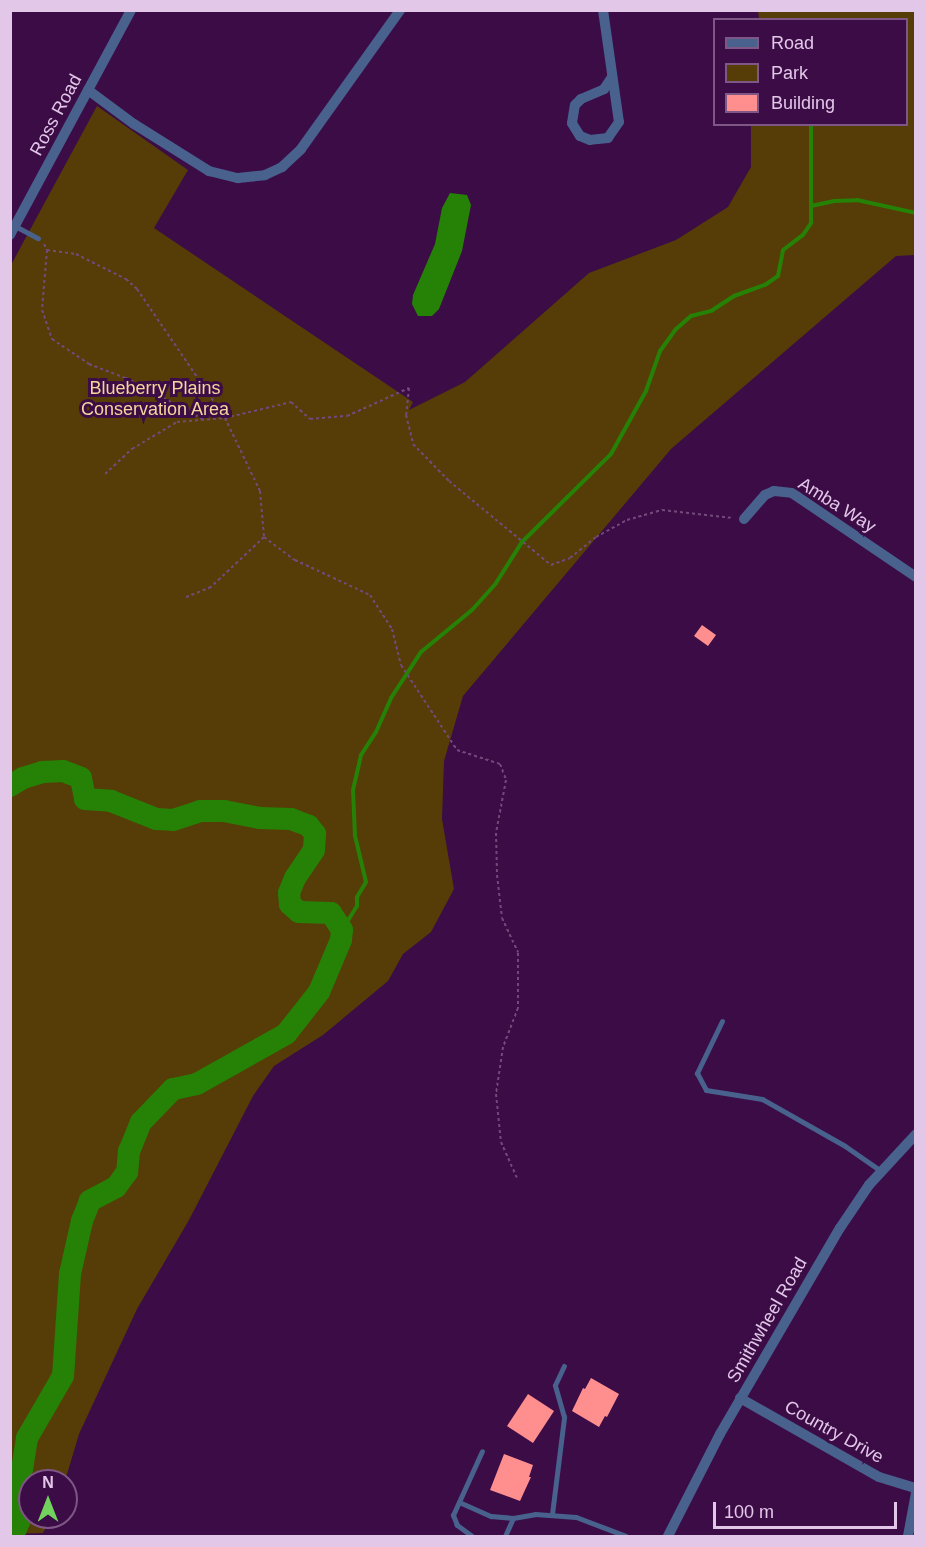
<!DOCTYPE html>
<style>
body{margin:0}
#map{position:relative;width:926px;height:1547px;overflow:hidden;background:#3b0c45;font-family:Helvetica,sans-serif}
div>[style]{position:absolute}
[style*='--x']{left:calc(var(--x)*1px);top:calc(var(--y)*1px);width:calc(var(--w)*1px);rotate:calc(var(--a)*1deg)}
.green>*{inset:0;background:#563d07}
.water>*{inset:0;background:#258206}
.stream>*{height:4px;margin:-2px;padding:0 2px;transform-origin:2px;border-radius:2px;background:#258206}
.river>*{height:22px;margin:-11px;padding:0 11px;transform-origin:11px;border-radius:11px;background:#258206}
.building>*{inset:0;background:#ff8f8f}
.path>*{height:2px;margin-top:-1px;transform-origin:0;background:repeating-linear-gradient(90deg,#72497a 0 3px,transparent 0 6px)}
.service>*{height:5px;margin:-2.5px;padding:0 2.5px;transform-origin:2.5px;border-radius:2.5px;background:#48628d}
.minor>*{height:10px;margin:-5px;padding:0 5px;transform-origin:5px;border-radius:5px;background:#48628d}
span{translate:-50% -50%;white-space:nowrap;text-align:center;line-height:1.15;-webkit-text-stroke:6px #3b0c45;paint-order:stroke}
.street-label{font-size:18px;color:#e2c7e8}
.park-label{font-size:18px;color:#f6d59d}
.frame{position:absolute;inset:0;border:12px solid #e2c7e8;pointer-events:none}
.legend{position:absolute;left:713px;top:18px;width:195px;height:108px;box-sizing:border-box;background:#3b0c45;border:2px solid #7e5786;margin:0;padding:8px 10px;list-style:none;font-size:18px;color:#e2c7e8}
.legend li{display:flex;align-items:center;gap:12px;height:30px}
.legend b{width:30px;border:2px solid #7e5786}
.north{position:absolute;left:18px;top:1469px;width:60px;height:60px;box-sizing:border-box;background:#3b0c45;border:2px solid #7e5786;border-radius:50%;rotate:0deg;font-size:16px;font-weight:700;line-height:24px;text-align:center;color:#e2c7e8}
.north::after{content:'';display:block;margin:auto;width:21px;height:27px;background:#71d25e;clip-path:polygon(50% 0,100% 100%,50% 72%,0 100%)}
.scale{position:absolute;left:713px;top:1502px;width:184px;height:27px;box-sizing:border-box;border:3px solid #e2c7e8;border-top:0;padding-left:8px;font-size:18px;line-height:21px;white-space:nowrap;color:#e2c7e8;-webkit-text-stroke:4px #3b0c45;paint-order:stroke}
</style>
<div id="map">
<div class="green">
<div style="clip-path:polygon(758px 11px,915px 11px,915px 255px,896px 256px,671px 449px,463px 696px,444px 761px,442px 819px,454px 889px,431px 932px,403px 954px,388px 981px,323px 1035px,274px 1066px,253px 1096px,189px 1220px,137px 1309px,79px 1434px,65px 1481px,30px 1481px,30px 1517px,51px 1517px,43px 1533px,11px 1534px,11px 265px,97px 106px,188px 170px,154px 228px,413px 402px,409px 410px,465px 382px,589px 273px,676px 240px,728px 207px,751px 167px,751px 125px,906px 124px,906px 20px,759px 19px)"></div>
</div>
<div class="water">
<div style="clip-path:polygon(450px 193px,467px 195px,471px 205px,462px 251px,439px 309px,432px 316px,418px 316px,412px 304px,413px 295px,435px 244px,442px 208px)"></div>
</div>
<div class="stream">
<div style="--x:811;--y:206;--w:24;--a:-12"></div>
<div style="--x:834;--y:201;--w:23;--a:-2"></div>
<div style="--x:857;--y:200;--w:60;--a:12.4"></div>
<div style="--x:342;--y:930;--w:28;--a:-58"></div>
<div style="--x:357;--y:906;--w:9;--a:-90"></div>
<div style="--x:357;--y:897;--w:17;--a:-59"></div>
<div style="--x:366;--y:882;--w:47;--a:-103.4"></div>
<div style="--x:355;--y:836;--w:46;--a:-92.5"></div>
<div style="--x:353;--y:790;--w:36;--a:-77"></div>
<div style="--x:361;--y:755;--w:27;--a:-57"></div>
<div style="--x:376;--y:732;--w:37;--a:-66"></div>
<div style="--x:391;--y:698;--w:55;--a:-56.9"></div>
<div style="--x:421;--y:652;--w:66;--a:-39.5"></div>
<div style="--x:472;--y:610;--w:36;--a:-48"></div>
<div style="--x:496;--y:583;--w:49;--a:-57.6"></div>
<div style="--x:522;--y:542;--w:125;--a:-44.7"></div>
<div style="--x:611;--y:454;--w:72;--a:-60.9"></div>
<div style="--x:646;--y:391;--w:42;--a:-70.7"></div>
<div style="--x:660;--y:351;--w:27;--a:-54"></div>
<div style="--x:676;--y:329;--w:20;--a:-41"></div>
<div style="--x:691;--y:316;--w:21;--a:-14"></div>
<div style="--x:711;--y:311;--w:27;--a:-33"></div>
<div style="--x:734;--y:296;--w:33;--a:-20"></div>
<div style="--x:765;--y:285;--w:16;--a:-35"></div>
<div style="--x:778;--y:276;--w:26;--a:-79"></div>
<div style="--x:783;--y:250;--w:25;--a:-37"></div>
<div style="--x:803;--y:235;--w:14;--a:-56"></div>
<div style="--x:811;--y:223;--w:99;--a:-90"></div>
</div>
<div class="river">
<div style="--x:10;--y:786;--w:15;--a:-32"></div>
<div style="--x:23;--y:778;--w:21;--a:-17"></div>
<div style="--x:43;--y:772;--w:20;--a:-3"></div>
<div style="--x:63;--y:771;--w:19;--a:21"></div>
<div style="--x:81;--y:778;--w:21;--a:79"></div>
<div style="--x:85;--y:799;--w:26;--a:4"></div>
<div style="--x:111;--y:801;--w:48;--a:21.8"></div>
<div style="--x:156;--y:819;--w:17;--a:3"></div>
<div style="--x:173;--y:820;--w:28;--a:-18"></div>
<div style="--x:200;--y:811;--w:24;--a:0"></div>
<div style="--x:224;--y:811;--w:36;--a:11"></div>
<div style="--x:259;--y:818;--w:32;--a:2"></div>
<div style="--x:291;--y:819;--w:19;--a:21"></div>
<div style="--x:309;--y:826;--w:10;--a:53"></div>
<div style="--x:315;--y:834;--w:16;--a:94"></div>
<div style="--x:314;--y:850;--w:34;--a:124"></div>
<div style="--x:295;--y:878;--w:16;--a:112"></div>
<div style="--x:289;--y:893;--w:11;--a:85"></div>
<div style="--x:290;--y:904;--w:12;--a:42"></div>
<div style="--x:299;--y:912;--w:32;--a:2"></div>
<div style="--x:331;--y:913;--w:20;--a:57"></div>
<div style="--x:342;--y:930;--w:10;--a:96"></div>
<div style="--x:341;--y:940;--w:56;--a:112.9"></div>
<div style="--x:319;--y:992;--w:53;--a:128.2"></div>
<div style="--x:286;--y:1034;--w:102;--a:150.7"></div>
<div style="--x:197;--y:1084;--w:25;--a:168"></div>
<div style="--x:173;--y:1089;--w:46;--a:134.1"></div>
<div style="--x:141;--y:1122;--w:31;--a:112"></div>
<div style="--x:129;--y:1151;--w:21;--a:95"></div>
<div style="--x:127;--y:1172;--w:19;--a:126"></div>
<div style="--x:116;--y:1187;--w:30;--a:152"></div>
<div style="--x:90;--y:1201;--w:22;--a:112"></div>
<div style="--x:82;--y:1221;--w:54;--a:102.8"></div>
<div style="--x:70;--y:1274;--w:102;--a:93.9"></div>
<div style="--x:63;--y:1376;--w:72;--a:120.1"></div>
<div style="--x:27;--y:1438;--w:31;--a:99"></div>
<div style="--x:22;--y:1469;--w:29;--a:112"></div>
<div style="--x:11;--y:1496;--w:27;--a:73"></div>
<div style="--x:19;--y:1522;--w:15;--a:113"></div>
</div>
<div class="building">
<div style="clip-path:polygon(702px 625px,716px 635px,708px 646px,694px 636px)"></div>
<div style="clip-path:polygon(591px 1378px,619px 1394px,607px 1417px,605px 1416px,599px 1427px,572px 1411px,583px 1388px,585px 1389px)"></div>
<div style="clip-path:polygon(528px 1394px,554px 1411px,533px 1443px,507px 1426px)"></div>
<div style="clip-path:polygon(504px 1454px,533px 1465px,529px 1477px,531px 1477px,520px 1501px,490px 1490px)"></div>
</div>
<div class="path">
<div style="--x:44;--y:244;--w:7;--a:63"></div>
<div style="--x:47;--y:250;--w:29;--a:8"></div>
<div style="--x:76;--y:254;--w:56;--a:26.6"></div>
<div style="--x:126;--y:279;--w:15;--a:42"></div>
<div style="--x:137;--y:289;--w:156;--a:55.7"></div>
<div style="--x:225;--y:418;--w:68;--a:-13.6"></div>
<div style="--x:291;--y:402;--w:25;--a:42"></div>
<div style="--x:310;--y:419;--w:37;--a:-5"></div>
<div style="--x:347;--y:416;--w:68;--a:-24.3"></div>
<div style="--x:47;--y:250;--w:60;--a:94.8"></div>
<div style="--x:42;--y:310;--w:31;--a:71"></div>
<div style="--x:52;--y:339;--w:45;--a:34"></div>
<div style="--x:89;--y:364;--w:40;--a:21"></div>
<div style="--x:126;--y:378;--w:89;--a:28.3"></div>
<div style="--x:409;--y:388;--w:27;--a:96"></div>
<div style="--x:406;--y:415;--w:30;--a:76"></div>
<div style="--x:413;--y:444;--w:52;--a:45.8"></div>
<div style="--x:449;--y:481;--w:132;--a:39.5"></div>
<div style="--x:551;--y:565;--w:20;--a:-20"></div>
<div style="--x:570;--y:558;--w:33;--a:-39"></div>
<div style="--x:596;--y:537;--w:35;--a:-29"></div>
<div style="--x:627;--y:520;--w:36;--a:-16"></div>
<div style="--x:662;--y:510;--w:71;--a:6.4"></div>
<div style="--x:105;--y:474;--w:37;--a:-43"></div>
<div style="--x:132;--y:449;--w:52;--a:-31"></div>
<div style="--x:177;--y:422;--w:48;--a:-4.8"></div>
<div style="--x:225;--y:418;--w:81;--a:64.4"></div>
<div style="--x:260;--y:491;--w:46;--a:85"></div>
<div style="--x:264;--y:537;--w:73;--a:136.7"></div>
<div style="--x:211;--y:587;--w:29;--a:158"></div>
<div style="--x:264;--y:537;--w:39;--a:37"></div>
<div style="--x:295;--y:560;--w:83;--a:25"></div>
<div style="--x:370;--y:595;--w:40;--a:57.1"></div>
<div style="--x:392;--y:629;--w:37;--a:76"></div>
<div style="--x:401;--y:665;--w:102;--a:56.6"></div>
<div style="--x:457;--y:750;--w:45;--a:18"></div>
<div style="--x:500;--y:764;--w:17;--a:69"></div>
<div style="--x:506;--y:780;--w:54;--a:100.7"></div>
<div style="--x:496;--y:833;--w:42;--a:88.6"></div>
<div style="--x:497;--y:875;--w:43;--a:83.4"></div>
<div style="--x:502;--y:918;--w:38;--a:65"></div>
<div style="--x:518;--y:953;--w:55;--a:90"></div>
<div style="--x:518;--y:1008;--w:42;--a:111"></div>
<div style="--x:503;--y:1047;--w:48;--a:98.5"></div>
<div style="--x:496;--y:1094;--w:48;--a:84.1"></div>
<div style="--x:501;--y:1142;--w:39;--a:66"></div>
</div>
<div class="service">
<div style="--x:15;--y:226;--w:26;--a:28"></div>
<div style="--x:722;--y:1021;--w:58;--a:115.7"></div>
<div style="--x:697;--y:1073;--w:19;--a:62"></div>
<div style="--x:706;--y:1090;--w:57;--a:9.1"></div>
<div style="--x:762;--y:1099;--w:95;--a:29.5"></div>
<div style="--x:845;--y:1146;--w:44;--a:34.8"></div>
<div style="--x:459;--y:1502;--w:35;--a:24"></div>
<div style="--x:491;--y:1516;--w:22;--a:5"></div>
<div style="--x:513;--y:1518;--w:22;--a:-10"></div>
<div style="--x:535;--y:1514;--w:41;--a:4.2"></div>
<div style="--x:576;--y:1517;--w:53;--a:20.8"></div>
<div style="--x:552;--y:1514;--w:98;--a:-82.9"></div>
<div style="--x:564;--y:1417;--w:33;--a:-106"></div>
<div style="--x:555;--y:1385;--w:21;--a:-65"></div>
<div style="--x:472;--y:1536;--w:19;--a:-144"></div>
<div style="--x:457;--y:1525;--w:11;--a:-112"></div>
<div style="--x:453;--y:1515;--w:70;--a:-65.6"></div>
<div style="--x:505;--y:1536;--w:20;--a:-66"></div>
</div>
<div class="minor">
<div style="--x:603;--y:10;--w:113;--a:81.9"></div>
<div style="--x:619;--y:122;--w:19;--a:125"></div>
<div style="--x:608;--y:138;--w:18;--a:174"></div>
<div style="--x:590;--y:140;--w:11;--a:-158"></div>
<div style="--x:580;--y:136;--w:15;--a:-122"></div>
<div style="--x:572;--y:123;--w:18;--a:-81"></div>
<div style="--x:575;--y:105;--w:8;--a:-45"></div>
<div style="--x:581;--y:99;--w:25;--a:-23"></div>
<div style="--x:604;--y:89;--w:14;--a:-56"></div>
<div style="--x:88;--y:90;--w:57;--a:36.5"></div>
<div style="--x:134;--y:124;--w:89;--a:32.1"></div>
<div style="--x:209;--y:171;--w:30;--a:14"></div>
<div style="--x:238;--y:178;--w:27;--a:-6"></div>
<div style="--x:265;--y:175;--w:19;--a:-25"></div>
<div style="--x:282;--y:167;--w:26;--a:-43"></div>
<div style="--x:301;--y:149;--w:171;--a:-54.5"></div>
<div style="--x:10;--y:235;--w:255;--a:-61.7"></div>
<div style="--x:744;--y:519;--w:32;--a:-49"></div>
<div style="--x:765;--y:495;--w:10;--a:-24"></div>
<div style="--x:774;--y:491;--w:18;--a:6"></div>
<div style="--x:792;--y:493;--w:150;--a:34.1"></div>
<div style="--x:740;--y:1398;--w:160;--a:29.6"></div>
<div style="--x:879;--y:1477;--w:39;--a:17"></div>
<div style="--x:668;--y:1536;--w:114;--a:-63"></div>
<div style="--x:720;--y:1434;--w:238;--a:-59.8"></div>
<div style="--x:840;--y:1228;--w:52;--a:-56"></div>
<div style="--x:869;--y:1185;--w:69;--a:-47.3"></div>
<div style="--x:908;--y:1536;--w:44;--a:-79.5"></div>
</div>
<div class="street-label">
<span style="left:56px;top:115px;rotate:-62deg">Ross Road</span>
<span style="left:837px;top:505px;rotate:32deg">Amba Way</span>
<span style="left:767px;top:1320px;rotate:-60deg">Smithwheel Road</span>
<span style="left:834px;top:1432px;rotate:29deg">Country Drive</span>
</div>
<div class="park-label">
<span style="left:155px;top:399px">Blueberry Plains<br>Conservation Area</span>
</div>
<div class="frame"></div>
<ul class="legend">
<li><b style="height:8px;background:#48628d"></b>Road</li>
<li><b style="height:16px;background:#563d07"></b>Park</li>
<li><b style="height:16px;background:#ff8f8f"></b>Building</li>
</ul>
<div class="north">N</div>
<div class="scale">100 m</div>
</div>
